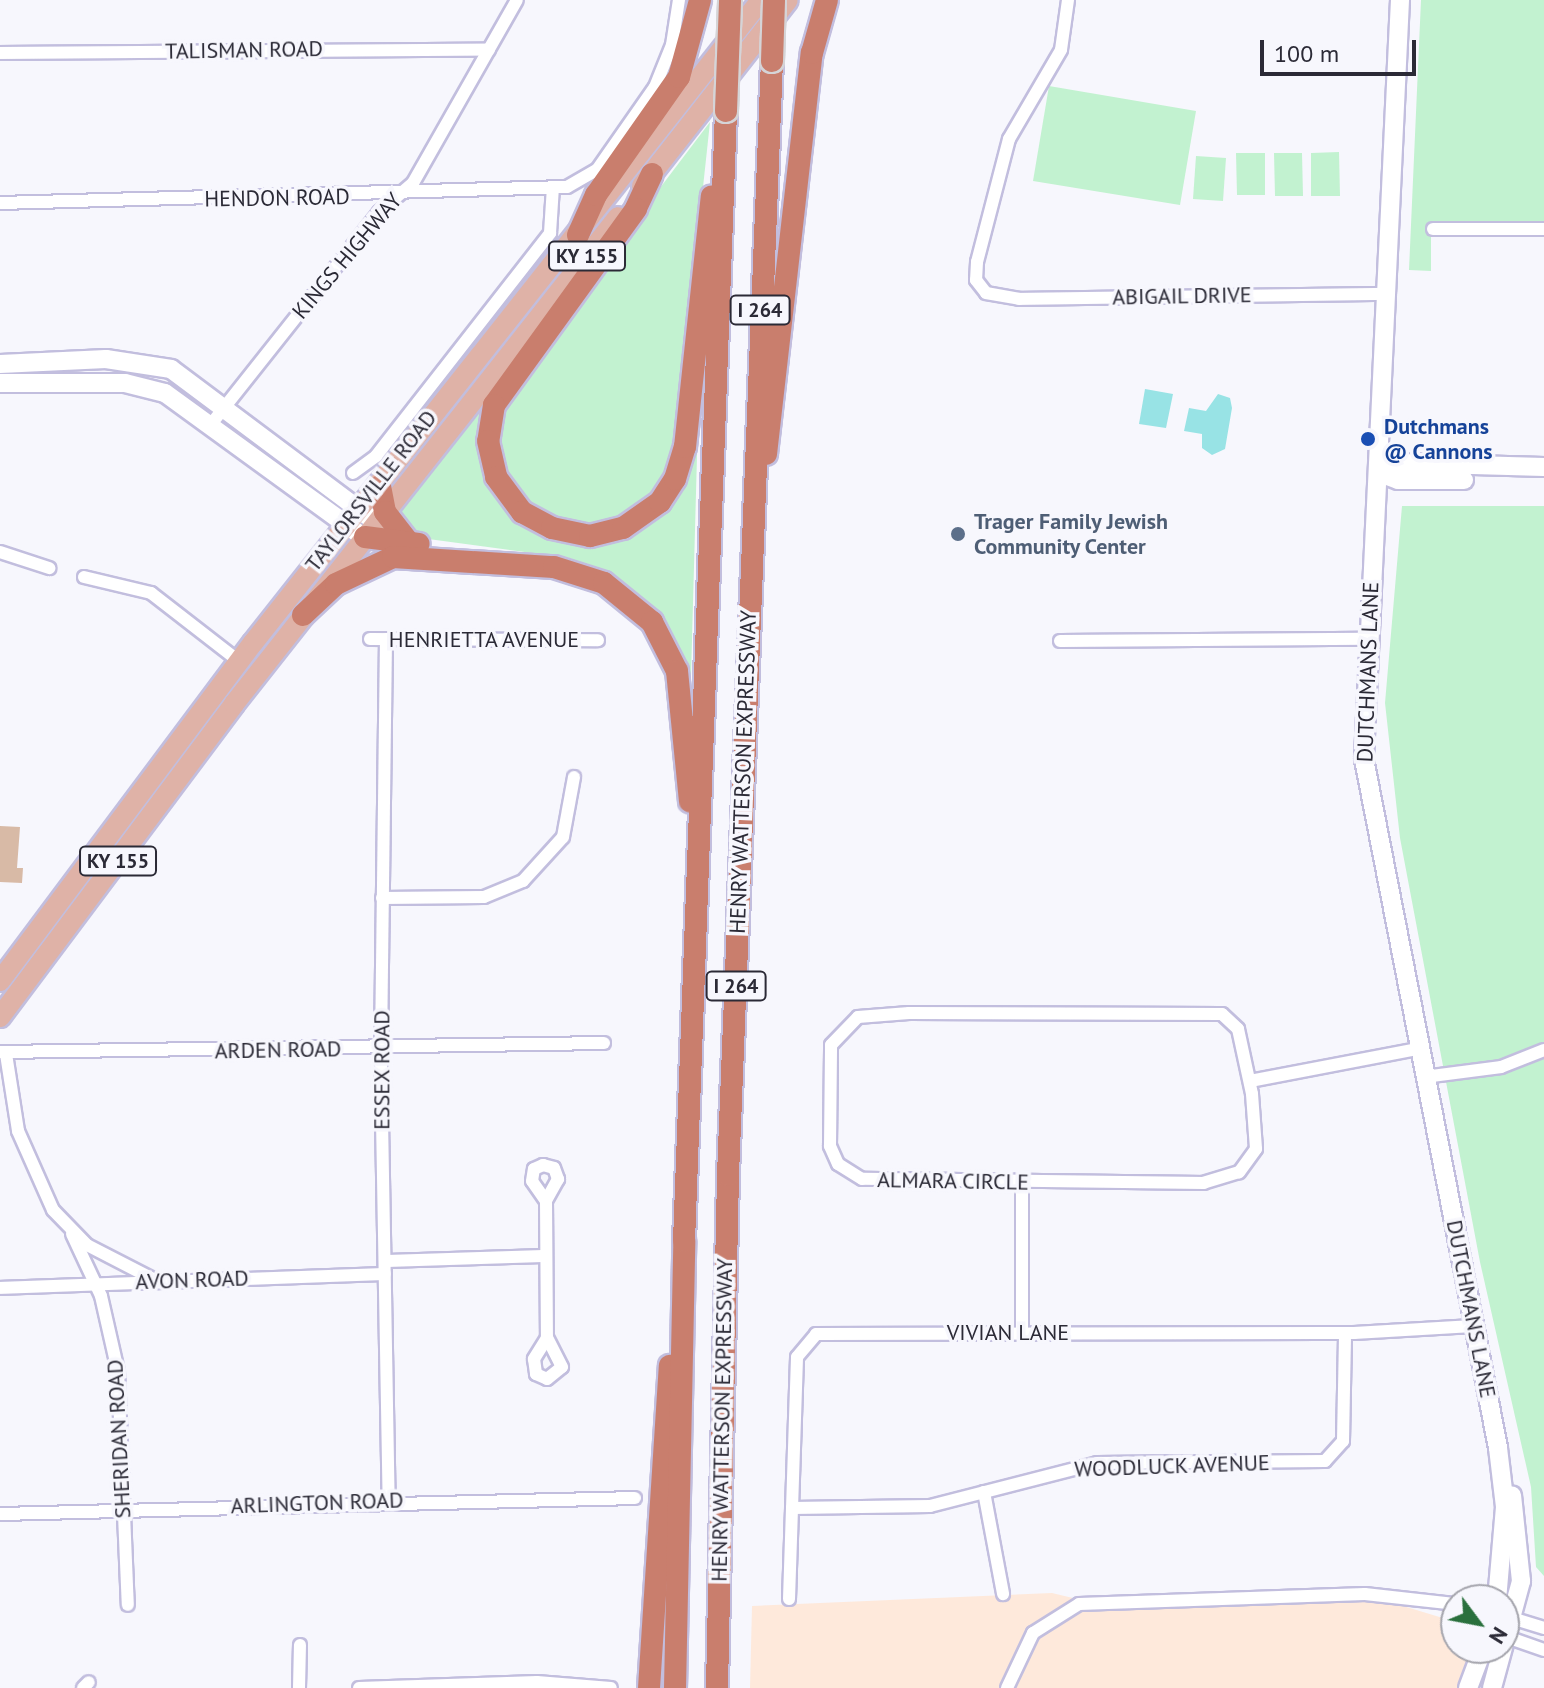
<!DOCTYPE html>
<style>
body{margin:0}
#map{position:relative;width:1544px;height:1688px;overflow:hidden;background:#f7f7fd;font-family:"PT Sans",sans-serif}
div>[style]{position:absolute}
[style*='--x']{left:calc(var(--x)*1px);top:calc(var(--y)*1px);width:calc(var(--w)*1px);rotate:calc(var(--a)*1deg)}
.commercial>*{inset:0;background:#fee9db}
.green>*{inset:0;background:#c2f2d0}
.water>*{inset:0;background:#98e3e5}
.building>*{inset:0;background:#d8baa6}
.roads{filter:drop-shadow(2px 0 #c2bede) drop-shadow(-2px 0 #c2bede) drop-shadow(0 2px #c2bede) drop-shadow(0 -2px #c2bede)}
.street>*{height:12px;margin:-6px;padding:0 6px;transform-origin:6px;border-radius:6px;background:#fff}
.secondary>*{height:18px;margin:-9px;padding:0 9px;transform-origin:9px;border-radius:9px;background:#fff}
.primary>*{height:20px;margin:-10px;padding:0 10px;transform-origin:10px;border-radius:10px;background:#dfb2a7}
.highway>*{height:22px;margin:-11px;padding:0 11px;transform-origin:11px;border-radius:11px;background:#c97e6d}
.bridges{filter:drop-shadow(2px 0 #d5d4d7) drop-shadow(-2px 0 #d5d4d7) drop-shadow(0 2px #d5d4d7) drop-shadow(0 -2px #d5d4d7)}
.highway-bridge>*{height:22px;margin:-11px;padding:0 11px;transform-origin:11px;border-radius:11px;background:#c97e6d}
.dots>*{width:22px;height:22px;translate:-50% -50%;box-sizing:border-box;border:4px solid #f7f7fd;border-radius:50%}
span{translate:-50% -50%;white-space:nowrap;text-align:center;line-height:1.15;-webkit-text-stroke:7px #f7f7fd;paint-order:stroke}
.shield-label span{padding:2px 6px;background:#f7f7fd;border:2px solid;border-radius:6px;-webkit-text-stroke-width:0}
.shield-label{font-size:20px;color:#2b2a36;font-weight:700}
.street-label{font-size:22px;color:#2b2a36}
.transit-label{font-size:22px;color:#164399;font-weight:700}
.left{translate:0 -50%;text-align:left}
.service-label{font-size:22px;color:#4e5e75;font-weight:700}
.north{position:absolute;left:1440px;top:1584px;width:80px;height:80px;box-sizing:border-box;background:#f7f7fd;border:2px solid #a5a5ad;border-radius:50%;rotate:122deg;font-size:22px;font-weight:700;line-height:32px;text-align:center;color:#2b2a36}
.north::after{content:'';display:block;margin:auto;width:28px;height:36px;background:#2a703d;clip-path:polygon(50% 0,100% 100%,50% 72%,0 100%)}
.scale{position:absolute;left:1260px;top:40px;width:156px;height:36px;box-sizing:border-box;border:4px solid #2b2a36;border-top:0;padding-left:10px;font-size:24px;line-height:28px;white-space:nowrap;color:#2b2a36;-webkit-text-stroke:6px #f7f7fd;paint-order:stroke}
</style>
<div id="map">
<div class="commercial">
<div style="clip-path:polygon(1052px 1593px,1106px 1606px,1380px 1599px,1456px 1622px,1456px 1648px,1473px 1648px,1458px 1688px,750px 1688px,752px 1606px)"></div>
</div>
<div class="green">
<div style="clip-path:polygon(1421px 0,1544px 0,1544px 227px,1431px 228px,1431px 271px,1409px 270px)"></div>
<div style="clip-path:polygon(1049px 86px,1196px 111px,1180px 205px,1033px 181px)"></div>
<div style="clip-path:polygon(710px 122px,673px 467px,642px 510px,590px 528px,538px 514px,505px 477px,496px 425px,515px 379px)"></div>
<div style="clip-path:polygon(1339px 152px,1340px 196px,1311px 196px,1311px 153px)"></div>
<div style="clip-path:polygon(1236px 153px,1265px 153px,1265px 195px,1237px 195px)"></div>
<div style="clip-path:polygon(1274px 153px,1302px 153px,1303px 196px,1275px 196px)"></div>
<div style="clip-path:polygon(1196px 156px,1226px 158px,1223px 201px,1193px 199px)"></div>
<div style="clip-path:polygon(699px 383px,691px 677px,664px 620px,612px 574px,569px 558px,421px 538px,394px 517px,489px 398px,483px 438px,539px 529px,649px 520px)"></div>
<div style="clip-path:polygon(1402px 506px,1544px 506px,1544px 1576px,1536px 1567px,1531px 1487px,1480px 1262px,1400px 838px,1385px 703px)"></div>
</div>
<div class="water">
<div style="clip-path:polygon(1145px 389px,1173px 394px,1166px 428px,1139px 424px)"></div>
<div style="clip-path:polygon(1218px 394px,1230px 398px,1232px 408px,1225px 449px,1212px 455px,1202px 448px,1202px 434px,1184px 431px,1189px 408px,1206px 411px)"></div>
</div>
<div class="building">
<div style="clip-path:polygon(0 826px,20px 827px,17px 868px,23px 868px,22px 883px,0 882px)"></div>
</div>
<div class="roads">
<div class="street">
<div style="--x:1068;--y:0;--w:50;--a:98"></div>
<div style="--x:1061;--y:50;--w:103;--a:120.3"></div>
<div style="--x:1009;--y:139;--w:127;--a:104.6"></div>
<div style="--x:977;--y:262;--w:18;--a:93"></div>
<div style="--x:976;--y:280;--w:16;--a:52"></div>
<div style="--x:986;--y:293;--w:34;--a:10"></div>
<div style="--x:1019;--y:299;--w:367;--a:-0.8"></div>
<div style="--x:0;--y:53;--w:489;--a:-0.4"></div>
<div style="--x:0;--y:203;--w:567;--a:-1.62"></div>
<div style="--x:567;--y:187;--w:34;--a:-30"></div>
<div style="--x:597;--y:170;--w:101;--a:-55.1"></div>
<div style="--x:655;--y:87;--w:45;--a:-68"></div>
<div style="--x:672;--y:45;--w:46;--a:-81.2"></div>
<div style="--x:1433;--y:229;--w:111;--a:0"></div>
<div style="--x:212;--y:423;--w:269;--a:-51.6"></div>
<div style="--x:379;--y:212;--w:45;--a:-40.5"></div>
<div style="--x:413;--y:183;--w:210;--a:-60.4"></div>
<div style="--x:353;--y:473;--w:29;--a:-36"></div>
<div style="--x:376;--y:456;--w:283;--a:-52"></div>
<div style="--x:550;--y:233;--w:46;--a:-86.3"></div>
<div style="--x:0;--y:552;--w:52;--a:18.1"></div>
<div style="--x:84;--y:577;--w:69;--a:13.4"></div>
<div style="--x:151;--y:593;--w:113;--a:37.8"></div>
<div style="--x:370;--y:639;--w:228;--a:0.3"></div>
<div style="--x:386;--y:639;--w:423;--a:90.7"></div>
<div style="--x:381;--y:1062;--w:439;--a:89"></div>
<div style="--x:1060;--y:641;--w:306;--a:-0.4"></div>
<div style="--x:382;--y:898;--w:102;--a:-0.6"></div>
<div style="--x:484;--y:897;--w:42;--a:-22.3"></div>
<div style="--x:523;--y:881;--w:59;--a:-47.7"></div>
<div style="--x:563;--y:837;--w:61;--a:-79.6"></div>
<div style="--x:909;--y:1013;--w:313;--a:0.2"></div>
<div style="--x:1222;--y:1014;--w:22;--a:43"></div>
<div style="--x:1238;--y:1029;--w:66;--a:77.8"></div>
<div style="--x:1252;--y:1094;--w:55;--a:85.8"></div>
<div style="--x:1256;--y:1149;--w:29;--a:126"></div>
<div style="--x:1239;--y:1172;--w:37;--a:163"></div>
<div style="--x:1204;--y:1183;--w:342;--a:-179.3"></div>
<div style="--x:862;--y:1179;--w:28;--a:-148"></div>
<div style="--x:838;--y:1164;--w:20;--a:-114"></div>
<div style="--x:830;--y:1146;--w:101;--a:-89.4"></div>
<div style="--x:831;--y:1045;--w:39;--a:-46"></div>
<div style="--x:858;--y:1017;--w:51;--a:-4.5"></div>
<div style="--x:0;--y:1052;--w:604;--a:-0.85"></div>
<div style="--x:6;--y:1054;--w:78;--a:81.1"></div>
<div style="--x:18;--y:1131;--w:86;--a:66.1"></div>
<div style="--x:53;--y:1210;--w:49;--a:45.8"></div>
<div style="--x:87;--y:1245;--w:74;--a:27.3"></div>
<div style="--x:1424;--y:1077;--w:78;--a:-7.4"></div>
<div style="--x:1501;--y:1067;--w:46;--a:-21.6"></div>
<div style="--x:1250;--y:1081;--w:171;--a:-10.8"></div>
<div style="--x:546;--y:1201;--w:24;--a:-125"></div>
<div style="--x:532;--y:1181;--w:12;--a:-81"></div>
<div style="--x:534;--y:1169;--w:10;--a:-24"></div>
<div style="--x:543;--y:1165;--w:11;--a:15"></div>
<div style="--x:554;--y:1168;--w:12;--a:70"></div>
<div style="--x:558;--y:1179;--w:25;--a:119"></div>
<div style="--x:546;--y:1201;--w:137;--a:89.6"></div>
<div style="--x:547;--y:1338;--w:25;--a:122"></div>
<div style="--x:534;--y:1359;--w:15;--a:82"></div>
<div style="--x:536;--y:1374;--w:12;--a:24"></div>
<div style="--x:547;--y:1379;--w:19;--a:-39"></div>
<div style="--x:562;--y:1367;--w:33;--a:-117"></div>
<div style="--x:72;--y:1234;--w:68;--a:64.9"></div>
<div style="--x:101;--y:1296;--w:77;--a:77.2"></div>
<div style="--x:118;--y:1371;--w:234;--a:87.6"></div>
<div style="--x:385;--y:1261;--w:160;--a:-1.8"></div>
<div style="--x:0;--y:1288;--w:385;--a:-2.1"></div>
<div style="--x:1022;--y:1332;--w:148;--a:-90"></div>
<div style="--x:984;--y:1492;--w:104;--a:79.4"></div>
<div style="--x:792;--y:1508;--w:138;--a:-0.8"></div>
<div style="--x:930;--y:1506;--w:172;--a:-14.4"></div>
<div style="--x:1097;--y:1463;--w:228;--a:-0.5"></div>
<div style="--x:1325;--y:1461;--w:27;--a:-48"></div>
<div style="--x:1343;--y:1441;--w:108;--a:-88.9"></div>
<div style="--x:0;--y:1514;--w:635;--a:-1.44"></div>
<div style="--x:789;--y:1599;--w:242;--a:-88.1"></div>
<div style="--x:797;--y:1357;--w:30;--a:-50"></div>
<div style="--x:816;--y:1334;--w:538;--a:-0.11"></div>
<div style="--x:1354;--y:1333;--w:119;--a:-3.4"></div>
<div style="--x:1505;--y:1616;--w:41;--a:17.1"></div>
<div style="--x:1504;--y:1636;--w:42;--a:19.3"></div>
<div style="--x:83;--y:1688;--w:8;--a:-45"></div>
<div style="--x:299;--y:1688;--w:43;--a:-88.7"></div>
<div style="--x:359;--y:1688;--w:178;--a:-1.9"></div>
<div style="--x:537;--y:1682;--w:74;--a:4.6"></div>
<div style="--x:1007;--y:1688;--w:61;--a:-64.7"></div>
<div style="--x:1033;--y:1633;--w:54;--a:-32.2"></div>
<div style="--x:1079;--y:1604;--w:286;--a:-2"></div>
<div style="--x:1365;--y:1594;--w:92;--a:6.3"></div>
</div>
<div class="secondary">
<div style="--x:1400;--y:0;--w:760;--a:92.72"></div>
<div style="--x:1364;--y:759;--w:702;--a:78.99"></div>
<div style="--x:1498;--y:1448;--w:59;--a:83.2"></div>
<div style="--x:1505;--y:1507;--w:93;--a:94.9"></div>
<div style="--x:0;--y:364;--w:106;--a:-2.7"></div>
<div style="--x:106;--y:359;--w:66;--a:8.7"></div>
<div style="--x:171;--y:369;--w:249;--a:36.8"></div>
<div style="--x:0;--y:383;--w:125;--a:0"></div>
<div style="--x:125;--y:383;--w:41;--a:14"></div>
<div style="--x:165;--y:393;--w:238;--a:36"></div>
<div style="--x:1380;--y:473;--w:23;--a:-25"></div>
<div style="--x:1401;--y:463;--w:143;--a:1.6"></div>
<div style="--x:1380;--y:473;--w:19;--a:21"></div>
<div style="--x:1398;--y:480;--w:66;--a:0"></div>
<div style="--x:1468;--y:1688;--w:43;--a:-69.4"></div>
<div style="--x:1492;--y:1688;--w:111;--a:-74.8"></div>
<div style="--x:1521;--y:1581;--w:86;--a:-96"></div>
</div>
<div class="primary">
<div style="--x:642;--y:186;--w:236;--a:-51.9"></div>
<div style="--x:0;--y:981;--w:422;--a:-53.2"></div>
<div style="--x:253;--y:643;--w:819;--a:-51.69"></div>
<div style="--x:0;--y:1017;--w:391;--a:-53.2"></div>
<div style="--x:234;--y:704;--w:620;--a:-51.74"></div>
</div>
<div class="highway">
<div style="--x:652;--y:174;--w:38;--a:115"></div>
<div style="--x:636;--y:209;--w:242;--a:125.9"></div>
<div style="--x:494;--y:405;--w:36;--a:99"></div>
<div style="--x:488;--y:441;--w:37;--a:77"></div>
<div style="--x:496;--y:477;--w:44;--a:53.4"></div>
<div style="--x:522;--y:512;--w:34;--a:28"></div>
<div style="--x:552;--y:528;--w:39;--a:12"></div>
<div style="--x:590;--y:536;--w:34;--a:-14"></div>
<div style="--x:623;--y:528;--w:45;--a:-35.1"></div>
<div style="--x:660;--y:502;--w:27;--a:-57"></div>
<div style="--x:675;--y:479;--w:34;--a:-73"></div>
<div style="--x:685;--y:447;--w:252;--a:-83.9"></div>
<div style="--x:578;--y:235;--w:44;--a:-65.8"></div>
<div style="--x:596;--y:195;--w:144;--a:-54.9"></div>
<div style="--x:679;--y:77;--w:80;--a:-74.7"></div>
<div style="--x:766;--y:454;--w:404;--a:-83.5"></div>
<div style="--x:812;--y:53;--w:55;--a:-74.2"></div>
<div style="--x:380;--y:486;--w:26;--a:79"></div>
<div style="--x:385;--y:512;--w:39;--a:52"></div>
<div style="--x:365;--y:537;--w:54;--a:7.4"></div>
<div style="--x:303;--y:615;--w:45;--a:-43.2"></div>
<div style="--x:336;--y:584;--w:63;--a:-25.3"></div>
<div style="--x:393;--y:557;--w:161;--a:3.6"></div>
<div style="--x:554;--y:567;--w:52;--a:17.7"></div>
<div style="--x:604;--y:583;--w:62;--a:39.1"></div>
<div style="--x:652;--y:622;--w:55;--a:63"></div>
<div style="--x:677;--y:671;--w:131;--a:84.3"></div>
<div style="--x:649;--y:1688;--w:323;--a:-86.3"></div>
<div style="--x:675;--y:1688;--w:447;--a:-88.8"></div>
<div style="--x:684;--y:1241;--w:1131;--a:-87.87"></div>
<div style="--x:717;--y:1688;--w:513;--a:-88.77"></div>
<div style="--x:728;--y:1175;--w:1115;--a:-87.74"></div>
</div>
</div>
<div class="bridges">
<div class="highway-bridge">
<div style="--x:772;--y:61;--w:61;--a:-88.1"></div>
<div style="--x:726;--y:111;--w:111;--a:-87.9"></div>
</div>
</div>
<div class="dots">
<div style="left:1368px;top:439px;background:#1a4fb4"></div>
<div style="left:958px;top:534px;background:#5c6f8a"></div>
</div>
<div class="shield-label">
<span style="left:587px;top:256px">KY 155</span>
<span style="left:760px;top:310px">I 264</span>
<span style="left:118px;top:861px">KY 155</span>
<span style="left:736px;top:986px">I 264</span>
</div>
<div class="street-label">
<span style="left:244px;top:50px;rotate:-1deg">TALISMAN ROAD</span>
<span style="left:277px;top:198px;rotate:-1deg">HENDON ROAD</span>
<span style="left:347px;top:256px;rotate:-50deg">KINGS HIGHWAY</span>
<span style="left:1182px;top:296px;rotate:-1deg">ABIGAIL DRIVE</span>
<span style="left:371px;top:491px;rotate:-52deg">TAYLORSVILLE ROAD</span>
<span style="left:484px;top:640px">HENRIETTA AVENUE</span>
<span style="left:1368px;top:672px;rotate:-88deg">DUTCHMANS LANE</span>
<span style="left:743px;top:772px;rotate:-88deg">HENRY WATTERSON EXPRESSWAY</span>
<span style="left:278px;top:1050px;rotate:-1deg">ARDEN ROAD</span>
<span style="left:382px;top:1070px;rotate:-90deg">ESSEX ROAD</span>
<span style="left:953px;top:1181px;rotate:1deg">ALMARA CIRCLE</span>
<span style="left:192px;top:1280px;rotate:-2deg">AVON ROAD</span>
<span style="left:1471px;top:1309px;rotate:79deg">DUTCHMANS LANE</span>
<span style="left:1008px;top:1333px">VIVIAN LANE</span>
<span style="left:722px;top:1420px;rotate:-89deg">HENRY WATTERSON EXPRESSWAY</span>
<span style="left:119px;top:1439px;rotate:-93deg">SHERIDAN ROAD</span>
<span style="left:1172px;top:1466px;rotate:-2deg">WOODLUCK AVENUE</span>
<span style="left:317px;top:1503px;rotate:-2deg">ARLINGTON ROAD</span>
</div>
<div class="transit-label">
<span class="left" style="left:1384px;top:439px">Dutchmans<br>@ Cannons</span>
</div>
<div class="service-label">
<span class="left" style="left:974px;top:534px">Trager Family Jewish<br>Community Center</span>
</div>
<div class="north">N</div>
<div class="scale">100 m</div>
</div>
